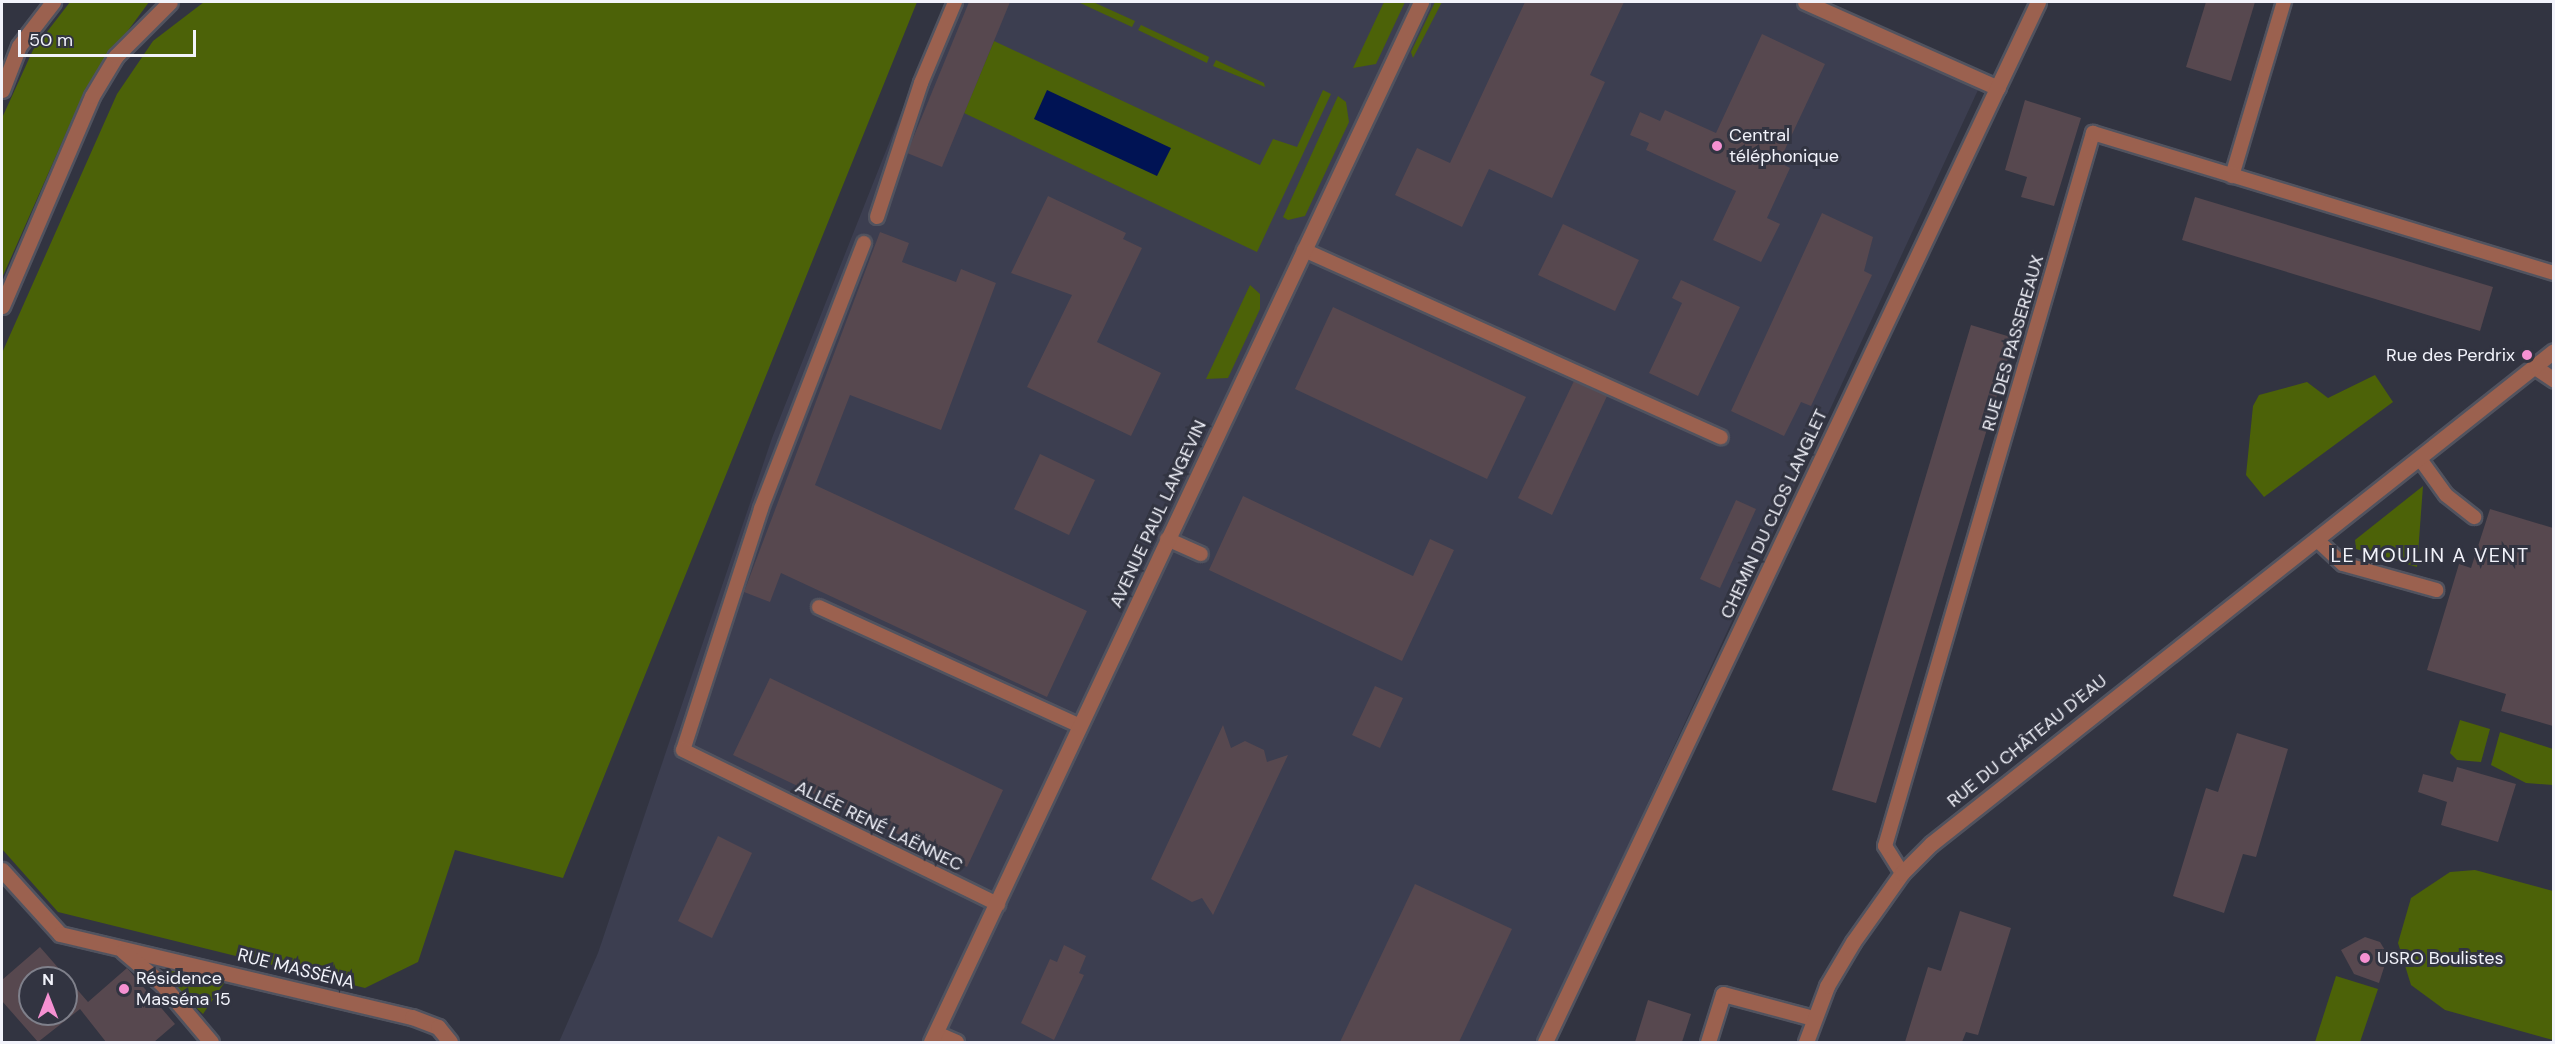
<!DOCTYPE html>
<meta charset="utf-8">
<style>
body{margin:0}
#map{position:relative;width:2555px;height:1044px;overflow:hidden;background:#323441;font-family:"DM Sans",sans-serif}
div>[style]{position:absolute}
[style*='--x']{left:calc(var(--x)*1px);top:calc(var(--y)*1px);width:calc(var(--w)*1px);rotate:calc(var(--a)*1deg)}
.built>*{inset:0;background:#3c3e50}
.green>*{inset:0;background:#4c6208}
.water>*{inset:0;background:#001354}
.building>*{inset:0;background:#57484f}
.roads{filter:drop-shadow(2px 0 #51535f) drop-shadow(-2px 0 #51535f) drop-shadow(0 2px #51535f) drop-shadow(0 -2px #51535f)}
.lane>*{height:14px;margin:-7px;padding:0 7px;transform-origin:7px;border-radius:7px;background:#9b614f}
.street>*{height:15px;margin:-7.5px;padding:0 7.5px;transform-origin:7.5px;border-radius:7.5px;background:#9b614f}
.dots>*{width:16px;height:16px;translate:-50% -50%;box-sizing:border-box;border:3px solid #323441;border-radius:50%}
span{translate:-50% -50%;white-space:nowrap;text-align:center;line-height:1.15;-webkit-text-stroke:6px #323441;paint-order:stroke}
.poi-label{font-size:18px;color:#f2f3fb}
.left{translate:0 -50%;text-align:left}
.right{translate:-100% -50%;text-align:right}
.street-label{font-size:18px;color:#f2f3fb}
.neighbourhood-label{font-size:20px;color:#f2f3fb;letter-spacing:1.5px}
.frame{position:absolute;inset:0;border:3px solid #f2f3fb;pointer-events:none}
.north{position:absolute;left:18px;top:966px;width:60px;height:60px;box-sizing:border-box;background:#323441;border:2px solid #7f808b;border-radius:50%;rotate:0deg;font-size:16px;font-weight:700;line-height:24px;text-align:center;color:#f2f3fb}
.north::after{content:'';display:block;margin:auto;width:21px;height:27px;background:#f591d2;clip-path:polygon(50% 0,100% 100%,50% 72%,0 100%)}
.scale{position:absolute;left:18px;top:30px;width:178px;height:27px;box-sizing:border-box;border:3px solid #f2f3fb;border-top:0;padding-left:8px;font-size:18px;line-height:21px;white-space:nowrap;color:#f2f3fb;-webkit-text-stroke:4px #323441;paint-order:stroke}
</style>
<div id="map">
<div class="built">
<div style="clip-path:polygon(945px 2px,1807px 2px,1978px 90px,1537px 1042px,559px 1042px,598px 953px,772px 438px)"></div>
</div>
<div class="green">
<div style="clip-path:polygon(70px 2px,149px 2px,86px 88px,2px 278px,2px 118px,33px 50px)"></div>
<div style="clip-path:polygon(204px 2px,917px 2px,563px 878px,455px 850px,418px 962px,365px 988px,58px 912px,2px 849px,2px 353px,117px 94px,153px 41px)"></div>
<div style="clip-path:polygon(1078px 2px,1093px 2px,1135px 21px,1132px 27px)"></div>
<div style="clip-path:polygon(1384px 2px,1405px 2px,1376px 64px,1353px 68px)"></div>
<div style="clip-path:polygon(1435px 2px,1442px 2px,1413px 58px,1411px 52px)"></div>
<div style="clip-path:polygon(1141px 25px,1209px 57px,1207px 63px,1138px 30px)"></div>
<div style="clip-path:polygon(994px 41px,1260px 165px,1273px 139px,1297px 147px,1323px 90px,1331px 94px,1257px 252px,964px 113px)"></div>
<div style="clip-path:polygon(1216px 60px,1264px 83px,1265px 87px,1213px 66px)"></div>
<div style="clip-path:polygon(1338px 96px,1346px 102px,1349px 122px,1305px 216px,1288px 220px,1283px 217px)"></div>
<div style="clip-path:polygon(1250px 285px,1260px 294px,1260px 309px,1228px 378px,1206px 379px)"></div>
<div style="clip-path:polygon(2375px 375px,2393px 402px,2264px 497px,2246px 475px,2253px 406px,2259px 395px,2307px 382px,2328px 398px)"></div>
<div style="clip-path:polygon(2423px 486px,2417px 567px,2356px 549px,2355px 540px)"></div>
<div style="clip-path:polygon(2460px 720px,2490px 729px,2481px 762px,2457px 760px,2450px 753px)"></div>
<div style="clip-path:polygon(2500px 732px,2553px 749px,2553px 785px,2526px 783px,2491px 765px)"></div>
<div style="clip-path:polygon(2475px 870px,2553px 891px,2553px 1040px,2445px 1010px,2411px 985px,2398px 943px,2411px 898px,2450px 872px)"></div>
<div style="clip-path:polygon(174px 967px,227px 979px,203px 1014px,166px 980px)"></div>
<div style="clip-path:polygon(2336px 976px,2378px 989px,2360px 1042px,2315px 1042px)"></div>
</div>
<div class="water">
<div style="clip-path:polygon(1047px 90px,1171px 148px,1157px 176px,1034px 119px)"></div>
</div>
<div class="building">
<div style="clip-path:polygon(969px 2px,1010px 2px,942px 167px,907px 153px)"></div>
<div style="clip-path:polygon(1525px 2px,1624px 2px,1590px 75px,1605px 82px,1552px 198px,1489px 169px,1462px 227px,1395px 195px,1417px 148px,1450px 163px)"></div>
<div style="clip-path:polygon(2206px 2px,2255px 2px,2231px 81px,2186px 67px)"></div>
<div style="clip-path:polygon(1762px 34px,1825px 64px,1779px 162px,1790px 168px,1767px 218px,1780px 224px,1761px 262px,1713px 240px,1736px 191px,1646px 150px,1649px 143px,1630px 135px,1640px 112px,1660px 121px,1665px 110px,1716px 133px)"></div>
<div style="clip-path:polygon(2025px 100px,2081px 118px,2054px 206px,2021px 197px,2027px 177px,2005px 170px)"></div>
<div style="clip-path:polygon(1048px 196px,1126px 233px,1123px 239px,1142px 248px,1097px 342px,1161px 373px,1131px 436px,1027px 387px,1072px 295px,1011px 273px)"></div>
<div style="clip-path:polygon(2195px 197px,2493px 287px,2480px 331px,2182px 240px)"></div>
<div style="clip-path:polygon(1822px 213px,1873px 237px,1864px 271px,1872px 275px,1811px 406px,1801px 402px,1784px 436px,1731px 411px)"></div>
<div style="clip-path:polygon(1563px 224px,1639px 260px,1615px 311px,1538px 275px)"></div>
<div style="clip-path:polygon(880px 232px,909px 243px,902px 262px,956px 282px,961px 269px,996px 283px,941px 430px,850px 395px,815px 485px,1087px 611px,1047px 697px,781px 573px,770px 602px,744px 592px)"></div>
<div style="clip-path:polygon(1681px 280px,1740px 307px,1698px 396px,1649px 373px,1682px 303px,1672px 298px)"></div>
<div style="clip-path:polygon(1333px 307px,1526px 397px,1487px 479px,1295px 389px)"></div>
<div style="clip-path:polygon(1971px 325px,2014px 338px,1876px 803px,1832px 790px)"></div>
<div style="clip-path:polygon(1574px 381px,1607px 396px,1552px 515px,1518px 498px)"></div>
<div style="clip-path:polygon(1040px 454px,1095px 480px,1069px 535px,1014px 509px)"></div>
<div style="clip-path:polygon(1243px 496px,1413px 576px,1430px 539px,1454px 550px,1402px 661px,1209px 570px)"></div>
<div style="clip-path:polygon(1736px 500px,1756px 509px,1720px 588px,1700px 579px)"></div>
<div style="clip-path:polygon(2490px 509px,2553px 528px,2553px 726px,2501px 711px,2506px 694px,2427px 670px,2459px 564px,2471px 568px)"></div>
<div style="clip-path:polygon(770px 678px,1003px 790px,967px 867px,733px 755px)"></div>
<div style="clip-path:polygon(1375px 686px,1403px 698px,1380px 748px,1352px 735px)"></div>
<div style="clip-path:polygon(1223px 725px,1231px 748px,1245px 741px,1264px 750px,1267px 762px,1288px 755px,1213px 915px,1202px 898px,1192px 902px,1151px 879px)"></div>
<div style="clip-path:polygon(2237px 733px,2288px 749px,2256px 857px,2243px 854px,2224px 913px,2173px 896px,2206px 788px,2218px 792px)"></div>
<div style="clip-path:polygon(2457px 767px,2516px 784px,2498px 842px,2441px 825px,2447px 802px,2418px 792px,2423px 774px,2453px 782px)"></div>
<div style="clip-path:polygon(718px 836px,752px 853px,712px 938px,678px 921px)"></div>
<div style="clip-path:polygon(1415px 884px,1512px 929px,1459px 1042px,1340px 1042px)"></div>
<div style="clip-path:polygon(1960px 911px,2011px 928px,1978px 1035px,1966px 1032px,1962px 1042px,1905px 1042px,1928px 967px,1941px 971px)"></div>
<div style="clip-path:polygon(2365px 937px,2380px 942px,2388px 955px,2379px 983px,2354px 974px,2341px 950px)"></div>
<div style="clip-path:polygon(1064px 945px,1086px 956px,1079px 973px,1084px 975px,1054px 1040px,1021px 1023px,1050px 959px,1057px 962px)"></div>
<div style="clip-path:polygon(evenodd,40px 947px,88px 1002px,127px 968px,175px 1024px,154px 1042px,106px 1042px,80px 1009px,38px 1042px,2px 1001px,2px 980px,40px 947px,30px 978px,66px 978px,66px 1014px,30px 1014px,30px 978px)"></div>
<div style="clip-path:polygon(1648px 1000px,1691px 1014px,1682px 1042px,1635px 1042px)"></div>
</div>
<div class="roads">
<div class="lane">
<div style="--x:2232;--y:176;--w:182;--a:-73.4"></div>
<div style="--x:877;--y:217;--w:141;--a:-71.8"></div>
<div style="--x:921;--y:83;--w:88;--a:-67.2"></div>
<div style="--x:864;--y:243;--w:285;--a:111.2"></div>
<div style="--x:761;--y:509;--w:253;--a:107.9"></div>
<div style="--x:683;--y:750;--w:351;--a:26.1"></div>
<div style="--x:1304;--y:250;--w:457;--a:24.2"></div>
<div style="--x:2420;--y:459;--w:44;--a:54.2"></div>
<div style="--x:2446;--y:495;--w:36;--a:38"></div>
<div style="--x:1167;--y:539;--w:37;--a:24"></div>
<div style="--x:2317;--y:540;--w:35;--a:43"></div>
<div style="--x:2343;--y:564;--w:97;--a:15.6"></div>
<div style="--x:819;--y:607;--w:287;--a:24.5"></div>
<div style="--x:1902;--y:873;--w:32;--a:-122"></div>
<div style="--x:1885;--y:846;--w:743;--a:-73.74"></div>
<div style="--x:2093;--y:133;--w:482;--a:16.9"></div>
</div>
<div class="street">
<div style="--x:1805;--y:2;--w:211;--a:24"></div>
<div style="--x:2;--y:90;--w:47;--a:-68.9"></div>
<div style="--x:19;--y:46;--w:56;--a:-52.3"></div>
<div style="--x:2;--y:306;--w:228;--a:-66.8"></div>
<div style="--x:92;--y:96;--w:47;--a:-59"></div>
<div style="--x:116;--y:56;--w:76;--a:-45"></div>
<div style="--x:2535;--y:367;--w:23;--a:34"></div>
<div style="--x:2;--y:870;--w:86;--a:47.8"></div>
<div style="--x:60;--y:934;--w:362;--a:13.3"></div>
<div style="--x:412;--y:1017;--w:28;--a:21"></div>
<div style="--x:438;--y:1027;--w:19;--a:51"></div>
<div style="--x:123;--y:951;--w:51;--a:40.2"></div>
<div style="--x:162;--y:984;--w:76;--a:49.8"></div>
<div style="--x:936;--y:1033;--w:22;--a:24"></div>
<div style="--x:931;--y:1042;--w:1150;--a:-64.77"></div>
<div style="--x:1545;--y:1042;--w:1151;--a:-64.64"></div>
<div style="--x:1708;--y:1042;--w:50;--a:-72.6"></div>
<div style="--x:1723;--y:994;--w:93;--a:14.9"></div>
<div style="--x:1806;--y:1042;--w:60;--a:-69.4"></div>
<div style="--x:1827;--y:986;--w:51;--a:-59.4"></div>
<div style="--x:1853;--y:942;--w:85;--a:-54.6"></div>
<div style="--x:1902;--y:873;--w:41;--a:-45"></div>
<div style="--x:1931;--y:844;--w:794;--a:-38.36"></div>
</div>
</div>
<div class="dots">
<div style="left:1717px;top:146px;background:#f591d2"></div>
<div style="left:2527px;top:355px;background:#f591d2"></div>
<div style="left:2365px;top:958px;background:#f591d2"></div>
<div style="left:124px;top:989px;background:#f591d2"></div>
</div>
<div class="poi-label">
<span class="left" style="left:1729px;top:146px">Central<br>téléphonique</span>
<span class="right" style="left:2515px;top:355px">Rue des Perdrix</span>
<span class="left" style="left:2377px;top:958px">USRO Boulistes</span>
<span class="left" style="left:136px;top:989px">Résidence<br>Masséna 15</span>
</div>
<div class="street-label">
<span style="left:2013px;top:343px;rotate:-74deg">RUE DES PASSEREAUX</span>
<span style="left:1158px;top:514px;rotate:-65deg">AVENUE PAUL LANGEVIN</span>
<span style="left:1774px;top:514px;rotate:-65deg">CHEMIN DU CLOS LANGLET</span>
<span style="left:2027px;top:741px;rotate:-39deg">RUE DU CHÂTEAU D'EAU</span>
<span style="left:879px;top:826px;rotate:26deg">ALLÉE RENÉ LAËNNEC</span>
<span style="left:296px;top:969px;rotate:14deg">RUE MASSÉNA</span>
</div>
<div class="neighbourhood-label">
<span style="left:2430px;top:555px">LE MOULIN A VENT</span>
</div>
<div class="frame"></div>
<div class="north">N</div>
<div class="scale">50 m</div>
</div>
